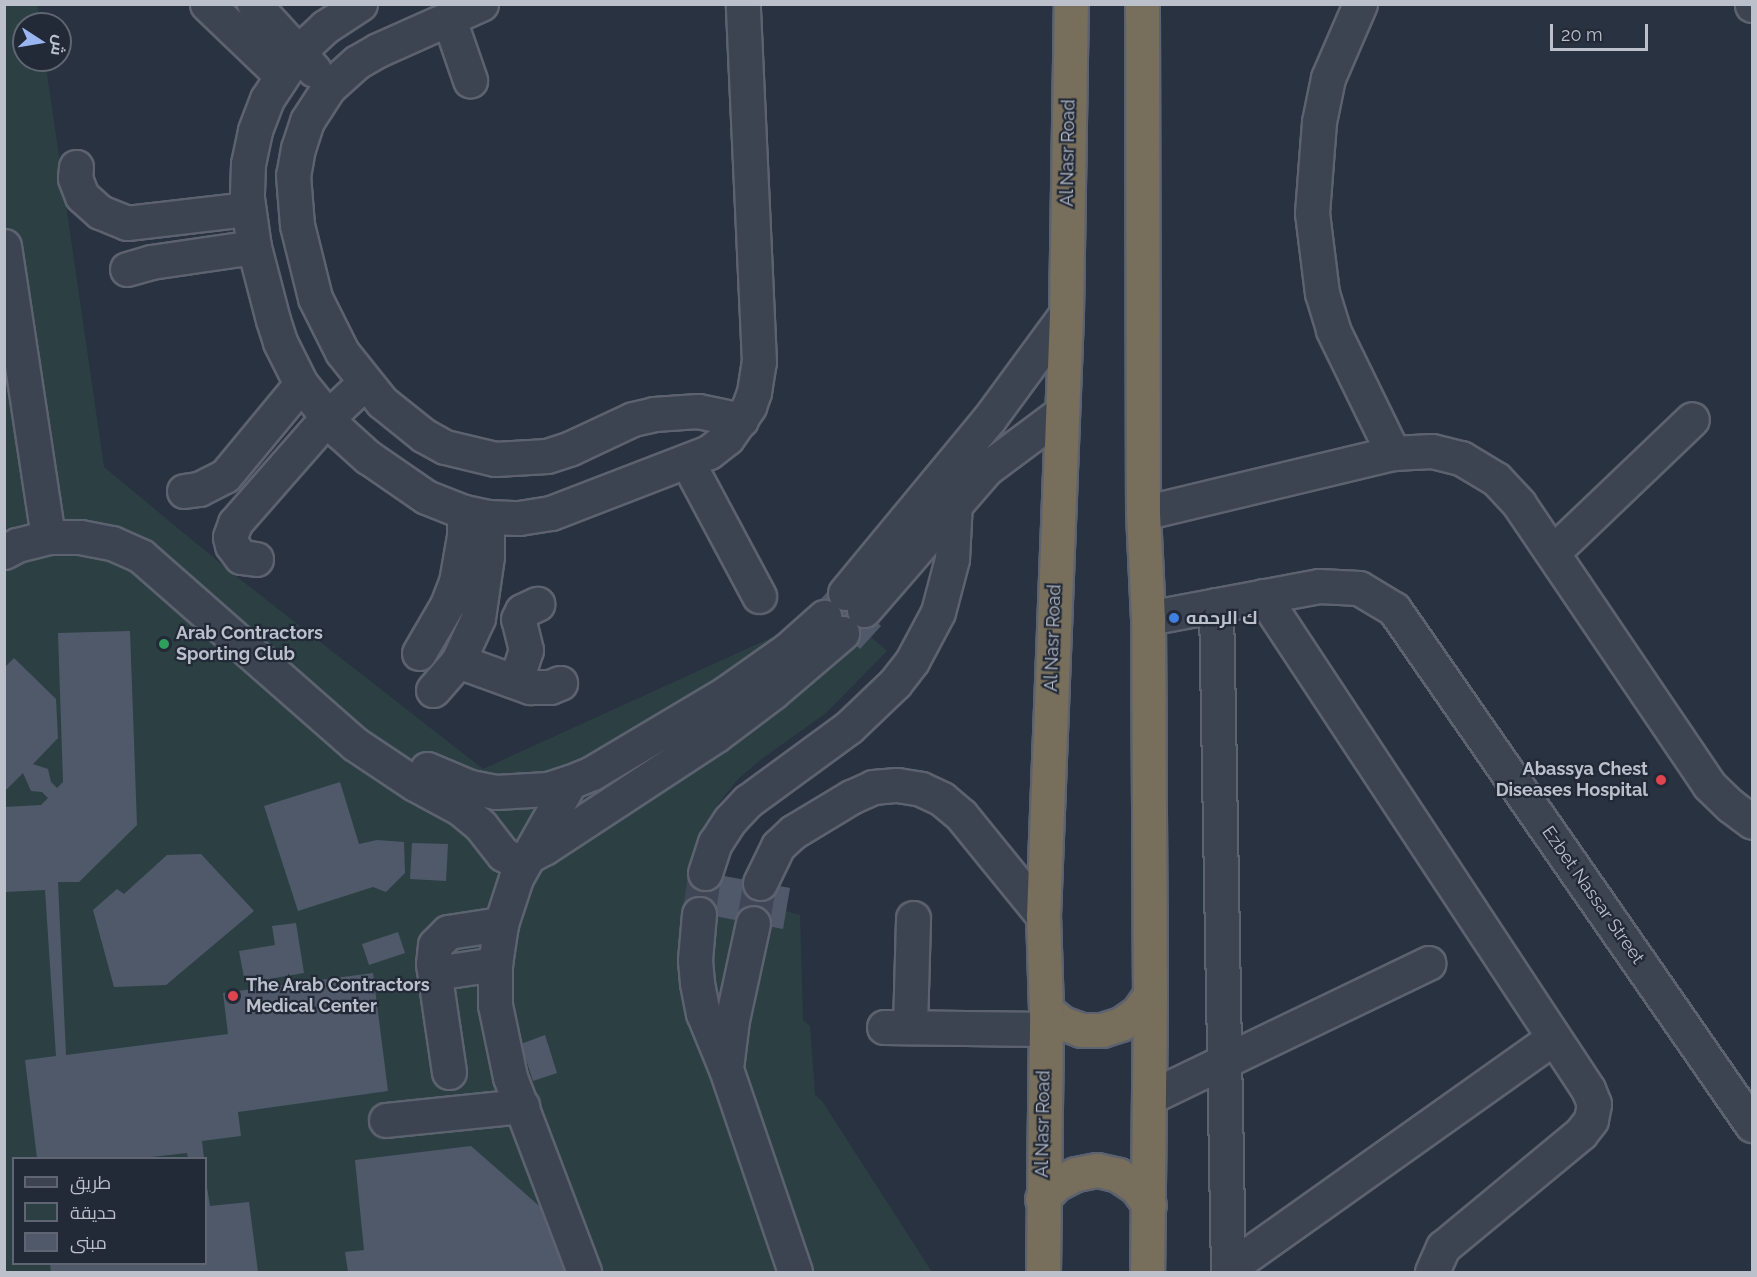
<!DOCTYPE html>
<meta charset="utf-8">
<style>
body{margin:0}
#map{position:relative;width:1757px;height:1277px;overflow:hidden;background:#293241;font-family:Raleway,Cairo,sans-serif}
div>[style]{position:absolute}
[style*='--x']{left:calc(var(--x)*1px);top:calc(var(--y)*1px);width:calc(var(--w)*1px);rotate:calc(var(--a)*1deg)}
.green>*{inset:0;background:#2c4043}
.building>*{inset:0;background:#50596a}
.minor-tunnel>*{height:33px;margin-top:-16.5px;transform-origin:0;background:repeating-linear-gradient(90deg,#3f4756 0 33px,transparent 0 49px)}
.roads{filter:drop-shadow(2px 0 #5c626f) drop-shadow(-2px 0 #5c626f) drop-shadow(0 2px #5c626f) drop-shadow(0 -2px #5c626f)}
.minor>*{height:33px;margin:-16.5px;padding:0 16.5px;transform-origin:16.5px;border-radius:16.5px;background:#3d4451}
.highway>*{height:33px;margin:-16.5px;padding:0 16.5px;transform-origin:16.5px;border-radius:16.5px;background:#776e5b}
.dots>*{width:16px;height:16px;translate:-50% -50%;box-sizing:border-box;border:3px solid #222937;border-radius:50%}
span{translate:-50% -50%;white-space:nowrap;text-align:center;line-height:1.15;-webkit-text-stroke:4.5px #222937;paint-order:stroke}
.street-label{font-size:18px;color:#bbc0cb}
.poi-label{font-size:18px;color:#bbc0cb;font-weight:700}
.left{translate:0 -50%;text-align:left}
.right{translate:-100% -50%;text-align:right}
.frame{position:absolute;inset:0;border:6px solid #bbc0cb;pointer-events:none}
.legend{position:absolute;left:12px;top:1157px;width:195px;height:108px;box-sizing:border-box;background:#222937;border:2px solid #5f6572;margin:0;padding:8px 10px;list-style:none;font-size:18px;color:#bbc0cb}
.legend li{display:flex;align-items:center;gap:12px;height:30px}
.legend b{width:30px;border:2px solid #5f6572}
.north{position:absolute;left:12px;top:12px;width:60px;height:60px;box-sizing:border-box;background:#222937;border:2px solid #5f6572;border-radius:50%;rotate:102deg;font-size:16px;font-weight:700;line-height:24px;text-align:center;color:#bbc0cb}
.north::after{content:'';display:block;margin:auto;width:21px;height:27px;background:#9ab6f1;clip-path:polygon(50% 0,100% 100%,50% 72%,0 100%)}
.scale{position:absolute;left:1550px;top:24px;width:98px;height:27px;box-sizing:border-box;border:3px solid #bbc0cb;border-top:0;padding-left:8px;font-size:18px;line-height:21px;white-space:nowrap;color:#bbc0cb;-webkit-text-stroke:4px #222937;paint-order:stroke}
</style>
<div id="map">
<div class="green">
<div style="clip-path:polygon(evenodd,37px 4px,40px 24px,24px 24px,24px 60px,45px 60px,104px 467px,232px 573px,483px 769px,799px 625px,834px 584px,881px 626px,871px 637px,887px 651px,826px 713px,759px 761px,737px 780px,716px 807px,695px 870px,790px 888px,786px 911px,800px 915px,803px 1020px,810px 1026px,815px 1095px,822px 1101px,932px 1272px,5px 1272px,4px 5px,37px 4px,14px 1158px,206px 1158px,206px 1264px,14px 1264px,14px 1158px)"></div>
</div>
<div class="building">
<div style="clip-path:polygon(834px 584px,881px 626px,860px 649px,814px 607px)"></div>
<div style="clip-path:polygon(130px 631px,137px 825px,79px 882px,58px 882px,66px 1055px,228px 1034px,223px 993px,373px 973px,388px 1091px,238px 1112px,241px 1136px,202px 1141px,204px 1158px,188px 1158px,187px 1153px,143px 1158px,37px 1158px,25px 1060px,56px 1056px,45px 890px,4px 892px,4px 807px,41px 805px,48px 798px,42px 792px,31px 791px,23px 773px,4px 792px,4px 668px,14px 658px,56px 699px,58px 738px,33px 764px,48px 769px,51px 782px,57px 788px,63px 782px,58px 633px)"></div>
<div style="clip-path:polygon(340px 782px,359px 844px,377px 840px,404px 842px,405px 873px,386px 892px,373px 887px,298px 911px,264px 806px)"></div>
<div style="clip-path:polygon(412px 843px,448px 844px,446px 881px,410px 879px)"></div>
<div style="clip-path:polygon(201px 854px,254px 911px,166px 985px,114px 987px,93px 910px,117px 889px,124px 894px,167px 855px)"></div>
<div style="clip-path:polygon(695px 871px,790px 888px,783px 929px,688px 911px)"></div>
<div style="clip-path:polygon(296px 923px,304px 973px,245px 983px,239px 951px,275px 945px,272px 926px)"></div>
<div style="clip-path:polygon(398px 932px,405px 953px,369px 965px,362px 944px)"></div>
<div style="clip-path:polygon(545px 1035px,557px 1073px,533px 1081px,521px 1044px)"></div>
<div style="clip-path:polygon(471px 1146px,563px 1227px,571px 1272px,348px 1272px,345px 1252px,364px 1250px,355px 1160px)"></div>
<div style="clip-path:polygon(206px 1181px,210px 1206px,249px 1202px,258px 1272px,51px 1272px,50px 1264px,206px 1264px)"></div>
</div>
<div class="minor-tunnel">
<div style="--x:699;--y:914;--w:41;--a:-81.7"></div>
<div style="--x:753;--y:923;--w:41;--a:-80.1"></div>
</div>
<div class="roads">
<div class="minor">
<div style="--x:207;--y:4;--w:103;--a:43.8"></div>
<div style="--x:254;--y:4;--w:89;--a:47.7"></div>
<div style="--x:360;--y:4;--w:42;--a:146.7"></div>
<div style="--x:325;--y:27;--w:37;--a:137"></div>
<div style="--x:298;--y:52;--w:56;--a:123.4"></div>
<div style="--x:267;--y:99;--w:34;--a:111"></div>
<div style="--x:255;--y:131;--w:34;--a:102"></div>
<div style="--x:248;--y:164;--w:34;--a:92"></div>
<div style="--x:247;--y:198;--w:49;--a:81.9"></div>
<div style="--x:254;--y:247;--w:75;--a:75.4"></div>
<div style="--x:273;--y:320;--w:23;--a:72"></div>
<div style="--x:280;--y:342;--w:47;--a:63.4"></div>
<div style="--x:301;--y:384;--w:62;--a:50.9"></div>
<div style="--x:340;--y:432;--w:38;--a:42"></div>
<div style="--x:368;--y:457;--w:70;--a:34.6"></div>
<div style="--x:426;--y:497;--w:41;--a:21.5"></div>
<div style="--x:464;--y:512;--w:24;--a:12"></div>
<div style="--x:487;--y:517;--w:32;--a:2"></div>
<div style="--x:519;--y:518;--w:32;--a:-9"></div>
<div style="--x:551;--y:513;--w:169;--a:-21.1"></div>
<div style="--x:709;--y:452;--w:23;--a:-38"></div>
<div style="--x:727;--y:438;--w:39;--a:-55"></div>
<div style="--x:749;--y:406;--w:15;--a:-70"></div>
<div style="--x:754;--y:392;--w:30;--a:-81"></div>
<div style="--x:759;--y:362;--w:358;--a:-92.6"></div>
<div style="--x:481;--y:4;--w:113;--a:155.9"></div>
<div style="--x:378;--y:50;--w:24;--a:150"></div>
<div style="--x:357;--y:62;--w:38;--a:138"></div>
<div style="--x:329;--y:87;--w:40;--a:122.9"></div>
<div style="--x:307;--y:121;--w:28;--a:108"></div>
<div style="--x:298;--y:148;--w:27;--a:100"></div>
<div style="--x:293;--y:175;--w:50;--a:85.4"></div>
<div style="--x:297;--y:225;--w:75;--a:76.1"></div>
<div style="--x:315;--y:298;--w:60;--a:63.4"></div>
<div style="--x:342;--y:352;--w:64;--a:51.3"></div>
<div style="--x:382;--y:402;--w:53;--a:38.8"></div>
<div style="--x:423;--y:435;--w:25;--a:29"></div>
<div style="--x:445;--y:447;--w:51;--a:13.5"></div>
<div style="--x:495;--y:459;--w:52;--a:-3.3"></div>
<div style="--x:547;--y:456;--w:25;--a:-18"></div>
<div style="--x:571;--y:448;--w:68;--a:-25.1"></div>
<div style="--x:633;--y:419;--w:22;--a:-13"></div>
<div style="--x:654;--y:414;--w:44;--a:-3.9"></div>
<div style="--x:698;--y:411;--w:44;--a:11.8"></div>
<div style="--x:1360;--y:4;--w:81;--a:113.4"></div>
<div style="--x:1328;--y:78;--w:45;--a:101.6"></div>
<div style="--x:1319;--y:122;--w:91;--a:94.4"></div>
<div style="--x:1312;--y:213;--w:81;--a:82.9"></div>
<div style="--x:1322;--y:293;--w:39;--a:73"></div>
<div style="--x:1333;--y:330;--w:137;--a:64"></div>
<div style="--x:1752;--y:4;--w:1;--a:90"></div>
<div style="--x:449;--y:19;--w:65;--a:71"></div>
<div style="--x:76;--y:167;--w:11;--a:95"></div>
<div style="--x:75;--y:178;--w:19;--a:69"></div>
<div style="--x:82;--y:196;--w:24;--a:42"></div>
<div style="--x:100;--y:212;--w:29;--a:22"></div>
<div style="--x:127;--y:223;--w:122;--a:-6.6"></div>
<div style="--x:4;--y:246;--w:294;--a:81.4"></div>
<div style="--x:127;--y:269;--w:25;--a:-16"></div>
<div style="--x:151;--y:262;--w:104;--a:-8.3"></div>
<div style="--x:687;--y:461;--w:153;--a:61.9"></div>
<div style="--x:184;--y:491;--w:15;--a:-8"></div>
<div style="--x:199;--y:489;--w:29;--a:-27"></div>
<div style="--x:225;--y:476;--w:119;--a:-50.4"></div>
<div style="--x:1143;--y:513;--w:257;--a:-13.5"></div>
<div style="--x:1393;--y:453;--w:39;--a:-3"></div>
<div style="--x:1432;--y:451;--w:30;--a:14"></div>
<div style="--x:1461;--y:458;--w:41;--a:31"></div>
<div style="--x:1496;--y:479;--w:34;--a:47"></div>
<div style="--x:1519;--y:504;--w:339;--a:55.9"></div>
<div style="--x:1709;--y:785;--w:30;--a:44"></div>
<div style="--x:1731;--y:806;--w:26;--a:37"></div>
<div style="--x:4;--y:552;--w:15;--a:-28"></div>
<div style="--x:17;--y:545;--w:32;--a:-14"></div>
<div style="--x:48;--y:537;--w:32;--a:0"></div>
<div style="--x:80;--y:537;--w:33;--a:11"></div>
<div style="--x:112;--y:543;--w:32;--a:24"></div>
<div style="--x:141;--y:556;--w:285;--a:41.3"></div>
<div style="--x:355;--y:744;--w:72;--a:33.7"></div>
<div style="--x:415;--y:784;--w:52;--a:28.5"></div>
<div style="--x:461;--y:809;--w:26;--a:40"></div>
<div style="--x:481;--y:826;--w:36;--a:52"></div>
<div style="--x:503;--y:854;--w:10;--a:29"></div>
<div style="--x:512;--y:859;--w:11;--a:0"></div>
<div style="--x:523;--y:859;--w:24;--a:-28"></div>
<div style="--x:544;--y:848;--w:206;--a:-33.3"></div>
<div style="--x:716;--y:735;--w:71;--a:-37"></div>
<div style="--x:773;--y:692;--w:91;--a:-40.5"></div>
<div style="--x:1553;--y:552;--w:192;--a:-43.7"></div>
<div style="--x:256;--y:559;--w:15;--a:-172"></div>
<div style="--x:241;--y:557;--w:15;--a:-127"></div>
<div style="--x:232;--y:545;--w:8;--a:-104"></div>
<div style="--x:230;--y:537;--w:15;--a:-70"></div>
<div style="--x:235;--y:523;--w:140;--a:-48.8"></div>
<div style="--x:327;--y:418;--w:51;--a:-43.4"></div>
<div style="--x:845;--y:593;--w:226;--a:-50.4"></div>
<div style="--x:989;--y:419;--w:130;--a:-53.7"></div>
<div style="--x:1263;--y:596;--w:590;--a:56.61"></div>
<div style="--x:1588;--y:1089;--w:16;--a:68"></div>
<div style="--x:1594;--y:1104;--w:16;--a:101"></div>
<div style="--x:1591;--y:1120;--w:16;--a:128"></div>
<div style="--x:1581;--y:1133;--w:179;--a:140.4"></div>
<div style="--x:1443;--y:1247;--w:27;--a:114"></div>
<div style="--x:1216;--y:605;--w:667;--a:88.97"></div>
<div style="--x:864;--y:610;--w:186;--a:-49.1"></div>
<div style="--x:986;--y:469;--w:94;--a:-36.7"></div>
<div style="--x:1148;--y:618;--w:174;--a:-10.6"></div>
<div style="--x:1319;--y:586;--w:40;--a:2.9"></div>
<div style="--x:1359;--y:588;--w:41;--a:31"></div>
<div style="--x:1394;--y:609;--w:628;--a:55.25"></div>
<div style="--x:419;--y:653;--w:56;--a:-59.7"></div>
<div style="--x:447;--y:605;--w:25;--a:-69"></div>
<div style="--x:456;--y:582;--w:47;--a:-80.1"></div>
<div style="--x:464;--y:536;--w:24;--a:-90"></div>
<div style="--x:458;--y:661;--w:77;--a:19.9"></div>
<div style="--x:530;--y:687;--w:20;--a:0"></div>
<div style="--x:550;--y:687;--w:11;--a:-22"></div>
<div style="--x:511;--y:680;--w:12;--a:-48"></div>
<div style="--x:519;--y:671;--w:22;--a:-72"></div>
<div style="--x:526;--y:650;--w:32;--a:-104"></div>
<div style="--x:518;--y:619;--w:9;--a:-63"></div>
<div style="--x:522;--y:611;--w:17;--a:-25"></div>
<div style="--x:433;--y:690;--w:38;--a:-49"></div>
<div style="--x:458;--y:661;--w:47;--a:-65.1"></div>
<div style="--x:478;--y:618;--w:63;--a:-81.7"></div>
<div style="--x:487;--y:556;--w:39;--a:-90"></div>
<div style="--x:427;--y:769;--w:47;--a:22.7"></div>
<div style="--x:470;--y:787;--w:26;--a:11"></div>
<div style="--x:496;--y:792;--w:52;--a:-3.3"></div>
<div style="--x:548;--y:789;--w:23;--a:-18"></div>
<div style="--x:570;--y:782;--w:24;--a:-22"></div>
<div style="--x:592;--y:773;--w:156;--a:-30.8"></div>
<div style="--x:726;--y:693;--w:75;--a:-35.2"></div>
<div style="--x:787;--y:650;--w:50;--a:-41.7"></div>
<div style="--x:570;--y:782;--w:110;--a:119.4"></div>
<div style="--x:516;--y:878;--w:48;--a:108.1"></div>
<div style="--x:501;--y:924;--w:40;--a:98.5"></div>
<div style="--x:495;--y:964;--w:41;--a:90"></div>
<div style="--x:495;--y:1005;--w:74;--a:78.2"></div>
<div style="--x:510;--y:1077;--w:209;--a:69.2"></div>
<div style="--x:705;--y:873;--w:32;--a:-72"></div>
<div style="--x:715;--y:843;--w:27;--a:-57"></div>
<div style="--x:730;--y:820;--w:26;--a:-47"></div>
<div style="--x:748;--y:801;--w:125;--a:-36.2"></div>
<div style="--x:849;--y:727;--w:64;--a:-43.7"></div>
<div style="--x:895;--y:683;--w:28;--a:-52"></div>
<div style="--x:912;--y:661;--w:55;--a:-62"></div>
<div style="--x:938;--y:612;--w:55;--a:-75.2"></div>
<div style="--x:952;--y:559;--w:57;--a:-87"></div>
<div style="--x:955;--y:502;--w:35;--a:-98"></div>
<div style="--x:760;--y:883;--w:41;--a:-64.1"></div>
<div style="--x:778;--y:846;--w:21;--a:-43"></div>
<div style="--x:793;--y:832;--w:68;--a:-31.1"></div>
<div style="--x:851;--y:797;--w:24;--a:-24"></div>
<div style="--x:873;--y:787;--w:24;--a:-5"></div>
<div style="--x:897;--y:785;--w:24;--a:9"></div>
<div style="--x:921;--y:789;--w:23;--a:25"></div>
<div style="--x:942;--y:799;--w:25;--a:40"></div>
<div style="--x:961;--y:815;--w:130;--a:50.9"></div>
<div style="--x:699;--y:914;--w:46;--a:95"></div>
<div style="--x:695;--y:960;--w:23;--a:85"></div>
<div style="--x:697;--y:983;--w:31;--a:79"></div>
<div style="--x:703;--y:1013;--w:61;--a:67.7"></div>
<div style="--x:726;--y:1069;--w:214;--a:71.2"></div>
<div style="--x:435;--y:973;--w:61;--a:-8.5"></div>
<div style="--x:884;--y:1027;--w:161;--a:0.7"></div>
<div style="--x:910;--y:1027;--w:109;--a:-88.4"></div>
<div style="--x:726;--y:1068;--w:48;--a:-82.9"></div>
<div style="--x:732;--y:1020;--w:99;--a:-77.8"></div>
<div style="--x:449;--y:1072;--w:109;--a:-98.4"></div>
<div style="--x:433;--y:964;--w:19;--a:-84"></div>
<div style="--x:435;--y:945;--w:18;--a:-45"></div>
<div style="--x:448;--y:932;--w:54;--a:-8.6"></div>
<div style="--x:1150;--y:1097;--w:309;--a:-25.7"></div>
<div style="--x:386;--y:1120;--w:137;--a:-5.9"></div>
<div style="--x:1228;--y:1269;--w:399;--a:-35.4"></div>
</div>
<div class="highway">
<div style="--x:1142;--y:4;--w:509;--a:89.89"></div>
<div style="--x:1143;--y:513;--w:105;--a:87.3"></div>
<div style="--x:1148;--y:618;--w:377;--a:89.7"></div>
<div style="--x:1150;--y:995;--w:277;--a:90.6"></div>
<div style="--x:1046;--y:1010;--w:21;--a:39"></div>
<div style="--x:1062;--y:1023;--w:20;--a:20"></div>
<div style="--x:1081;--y:1030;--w:21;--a:0"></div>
<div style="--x:1102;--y:1030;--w:20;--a:-18"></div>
<div style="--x:1121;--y:1024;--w:21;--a:-35"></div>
<div style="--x:1138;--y:1012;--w:21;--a:-55"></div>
<div style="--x:1042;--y:1199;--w:21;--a:-47"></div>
<div style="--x:1056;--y:1184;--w:22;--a:-27"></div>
<div style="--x:1076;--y:1174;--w:21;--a:-11"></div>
<div style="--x:1097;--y:1170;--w:22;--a:13"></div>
<div style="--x:1118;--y:1175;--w:22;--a:34"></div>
<div style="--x:1136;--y:1187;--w:22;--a:54"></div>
<div style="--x:1043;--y:1272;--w:262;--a:-89.3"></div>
<div style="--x:1046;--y:1010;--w:94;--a:-91.8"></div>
<div style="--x:1043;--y:916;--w:602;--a:-87.81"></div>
<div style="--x:1066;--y:314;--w:310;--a:-89.1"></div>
</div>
</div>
<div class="dots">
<div style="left:1174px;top:618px;background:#3f7fe0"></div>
<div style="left:164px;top:644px;background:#2e9e5b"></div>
<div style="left:1661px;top:780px;background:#e0444e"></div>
<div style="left:233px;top:996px;background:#e0444e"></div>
</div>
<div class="street-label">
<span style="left:1068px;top:153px;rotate:-89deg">Al Nasr Road</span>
<span style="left:1053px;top:638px;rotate:-88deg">Al Nasr Road</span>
<span style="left:1593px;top:895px;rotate:55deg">Ezbet Nassar Street</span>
<span style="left:1043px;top:1124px;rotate:-89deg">Al Nasr Road</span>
</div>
<div class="poi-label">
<span class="left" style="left:1186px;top:618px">ك الرحمه</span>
<span class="left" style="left:176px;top:644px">Arab Contractors<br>Sporting Club</span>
<span class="right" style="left:1648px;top:780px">Abassya Chest<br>Diseases Hospital</span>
<span class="left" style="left:246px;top:996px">The Arab Contractors<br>Medical Center</span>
</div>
<div class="frame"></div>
<ul class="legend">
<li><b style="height:8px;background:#3d4451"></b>طريق</li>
<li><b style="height:16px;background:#2c4043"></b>حديقة</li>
<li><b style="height:16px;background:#50596a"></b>مبنى</li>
</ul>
<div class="north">ش</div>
<div class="scale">20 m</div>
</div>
